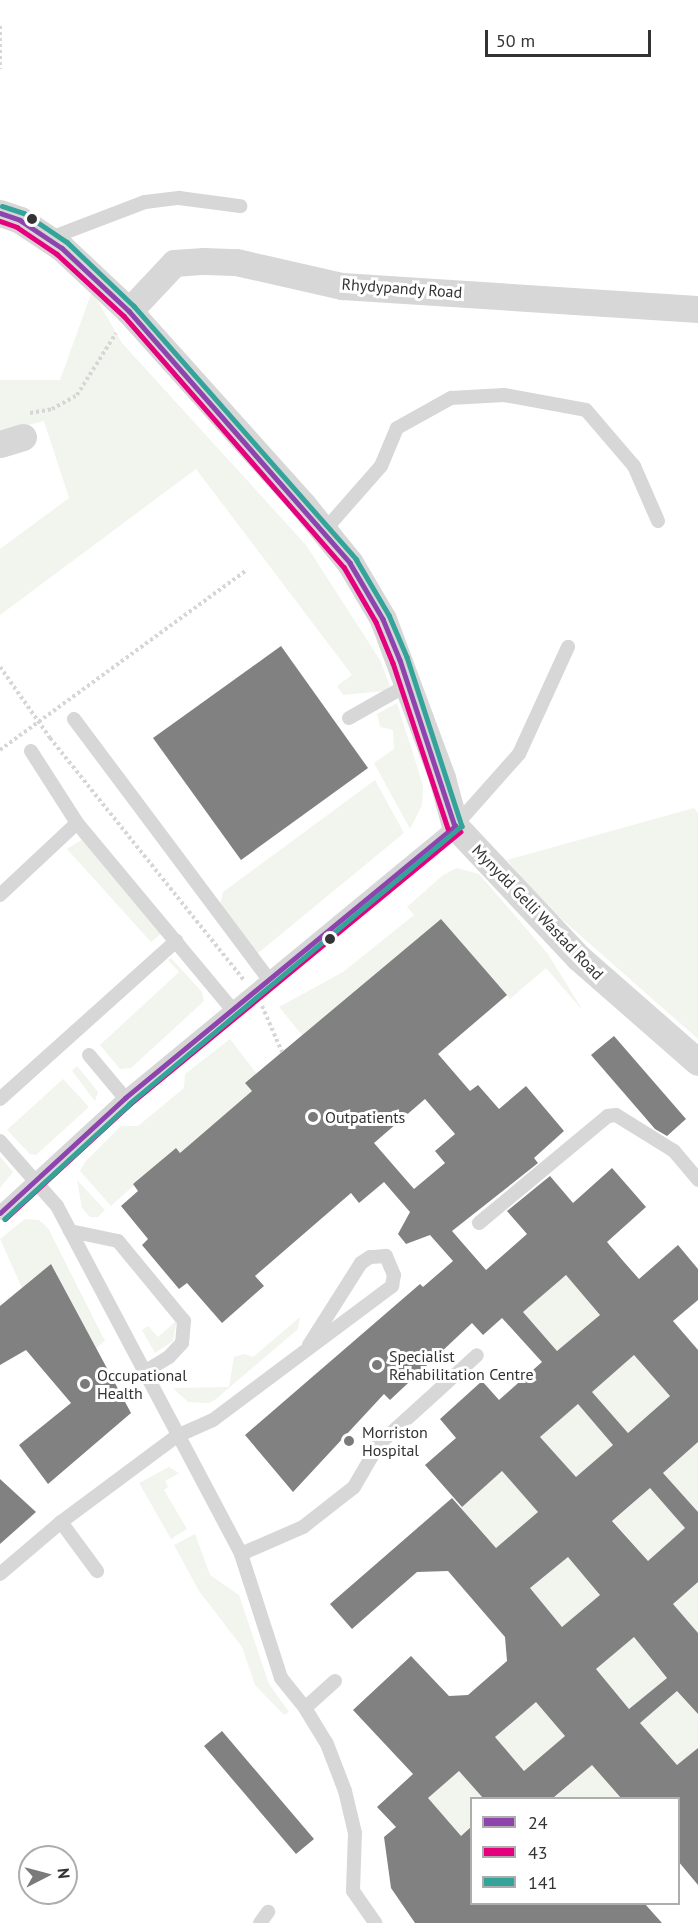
<!DOCTYPE html>
<style>
body{margin:0}
#map{position:relative;width:698px;height:1923px;overflow:hidden;background:#fff;font-family:"PT Sans",sans-serif}
div>[style]{position:absolute}
[style*='--x']{left:calc(var(--x)*1px);top:calc(var(--y)*1px);width:calc(var(--w)*1px);rotate:calc(var(--a)*1deg)}
.green>*{inset:0;background:#f1f5ed}
.building>*{inset:0;background:#818181}
.path>*{height:4px;margin-top:-2px;transform-origin:0;background:repeating-linear-gradient(90deg,#d6d6d6 0 3px,transparent 0 6px)}
.lane>*{height:14px;margin:-7px;padding:0 7px;transform-origin:7px;border-radius:7px;background:#d7d7d7}
.street>*{height:27px;margin:-13.5px;padding:0 13.5px;transform-origin:13.5px;border-radius:13.5px;background:#d7d7d7}
.bus-1>*{height:4.5px;margin:-2.25px;padding:0 2.25px;transform-origin:2.25px;border-radius:2.25px;background:#8e44ad}
.bus-2>*{height:4.5px;margin:-2.25px;padding:0 2.25px;transform-origin:2.25px;border-radius:2.25px;background:#e5007d}
.bus-3>*{height:4.5px;margin:-2.25px;padding:0 2.25px;transform-origin:2.25px;border-radius:2.25px;background:#34a49a}
.dots>*{width:16px;height:16px;translate:-50% -50%;box-sizing:border-box;border:3px solid #fff;border-radius:50%}
span{translate:-50% -50%;white-space:nowrap;text-align:center;line-height:1.15;-webkit-text-stroke:6px #fff;paint-order:stroke}
.street-label{font-size:16px;color:#333}
.poi-label{font-size:16px;color:#333}
.left{translate:0 -50%;text-align:left}
.legend{position:absolute;left:470px;top:1797px;width:210px;height:108px;box-sizing:border-box;background:#fff;border:2px solid #adadad;margin:0;padding:8px 10px;list-style:none;font-size:18px;color:#333}
.legend li{display:flex;align-items:center;gap:12px;height:30px}
.legend b{width:30px;border:2px solid #adadad}
.north{position:absolute;left:18px;top:1845px;width:60px;height:60px;box-sizing:border-box;background:#fff;border:2px solid #adadad;border-radius:50%;rotate:84deg;font-size:16px;font-weight:700;line-height:24px;text-align:center;color:#333}
.north::after{content:'';display:block;margin:auto;width:21px;height:27px;background:#7a7a7a;clip-path:polygon(50% 0,100% 100%,50% 72%,0 100%)}
.scale{position:absolute;left:485px;top:30px;width:166px;height:27px;box-sizing:border-box;border:3px solid #333;border-top:0;padding-left:8px;font-size:18px;line-height:21px;white-space:nowrap;color:#333;-webkit-text-stroke:4px #fff;paint-order:stroke}
</style>
<div id="map">
<div class="green">
<div style="clip-path:polygon(92px 291px,122px 343px,306px 545px,380px 660px,390px 686px,384px 691px,343px 695px,337px 686px,352px 675px,196px 469px,0 615px,0 549px,69px 498px,44px 421px,0 432px,0 380px,60px 380px)"></div>
<div style="clip-path:polygon(397px 703px,423px 785px,422px 805px,410px 829px,374px 763px,394px 749px,393px 730px,380px 727px,377px 714px)"></div>
<div style="clip-path:polygon(375px 780px,404px 833px,257px 954px,220px 905px,223px 892px)"></div>
<div style="clip-path:polygon(694px 808px,698px 813px,698px 1039px,532px 893px,507px 860px)"></div>
<div style="clip-path:polygon(83px 839px,163px 932px,151px 942px,67px 849px)"></div>
<div style="clip-path:polygon(457px 868px,479px 874px,548px 954px,583px 1011px,546px 968px,510px 999px,441px 919px,302px 1035px,279px 1007px,343px 972px,414px 915px,407px 907px,443px 875px)"></div>
<div style="clip-path:polygon(171px 958px,202px 992px,204px 1001px,131px 1068px,120px 1069px,100px 1045px,179px 972px,168px 960px)"></div>
<div style="clip-path:polygon(230px 1039px,257px 1074px,245px 1083px,252px 1091px,180px 1153px,175px 1148px,111px 1206px,80px 1171px,85px 1162px,121px 1126px,138px 1126px,184px 1088px,185px 1074px)"></div>
<div style="clip-path:polygon(77px 1066px,98px 1092px,95px 1101px,72px 1071px)"></div>
<div style="clip-path:polygon(63px 1079px,89px 1107px,36px 1155px,30px 1154px,7px 1130px)"></div>
<div style="clip-path:polygon(0 1156px,13px 1172px,0 1188px)"></div>
<div style="clip-path:polygon(77px 1180px,105px 1210px,98px 1217px,90px 1217px,82px 1208px)"></div>
<div style="clip-path:polygon(25px 1219px,39px 1220px,48px 1228px,105px 1341px,96px 1348px,51px 1264px,22px 1288px,0 1239px)"></div>
<div style="clip-path:polygon(566px 1275px,600px 1315px,557px 1351px,523px 1312px)"></div>
<div style="clip-path:polygon(300px 1317px,298px 1329px,216px 1399px,209px 1403px,188px 1402px,173px 1388px,229px 1387px,234px 1357px,244px 1354px,253px 1357px)"></div>
<div style="clip-path:polygon(177px 1320px,173px 1341px,155px 1353px,142px 1330px,148px 1326px,158px 1337px)"></div>
<div style="clip-path:polygon(634px 1355px,670px 1396px,628px 1433px,592px 1392px)"></div>
<div style="clip-path:polygon(578px 1404px,613px 1445px,576px 1477px,540px 1437px)"></div>
<div style="clip-path:polygon(698px 1442px,698px 1512px,663px 1473px)"></div>
<div style="clip-path:polygon(169px 1467px,179px 1473px,165px 1481px,168px 1487px,164px 1490px,187px 1529px,171px 1539px,139px 1483px)"></div>
<div style="clip-path:polygon(502px 1471px,538px 1512px,496px 1548px,461px 1508px)"></div>
<div style="clip-path:polygon(650px 1488px,685px 1528px,648px 1561px,613px 1521px)"></div>
<div style="clip-path:polygon(195px 1534px,210px 1575px,239px 1595px,269px 1684px,289px 1712px,284px 1715px,255px 1685px,242px 1647px,199px 1591px,174px 1545px)"></div>
<div style="clip-path:polygon(568px 1557px,600px 1595px,562px 1627px,530px 1588px)"></div>
<div style="clip-path:polygon(698px 1582px,698px 1633px,673px 1604px)"></div>
<div style="clip-path:polygon(634px 1637px,667px 1678px,629px 1709px,596px 1669px)"></div>
<div style="clip-path:polygon(677px 1691px,698px 1714px,698px 1748px,677px 1765px,640px 1723px)"></div>
<div style="clip-path:polygon(536px 1702px,565px 1736px,524px 1771px,495px 1737px)"></div>
<div style="clip-path:polygon(592px 1765px,621px 1798px,554px 1798px)"></div>
<div style="clip-path:polygon(459px 1771px,483px 1798px,472px 1798px,471px 1827px,461px 1836px,428px 1798px)"></div>
</div>
<div class="building">
<div style="clip-path:polygon(281px 646px,368px 768px,241px 860px,153px 738px)"></div>
<div style="clip-path:polygon(evenodd,441px 919px,507px 995px,438px 1054px,470px 1091px,478px 1085px,499px 1109px,526px 1086px,564px 1131px,534px 1158px,538px 1163px,452px 1231px,486px 1270px,527px 1234px,507px 1211px,550px 1176px,573px 1203px,612px 1168px,646px 1207px,607px 1242px,624px 1262px,639px 1279px,678px 1245px,698px 1269px,698px 1300px,673px 1321px,698px 1350px,698px 1442px,663px 1473px,698px 1512px,698px 1582px,673px 1604px,698px 1633px,698px 1714px,677px 1691px,640px 1723px,677px 1765px,698px 1748px,698px 1885px,678px 1861px,678px 1798px,621px 1798px,592px 1765px,553px 1798px,483px 1798px,459px 1771px,428px 1798px,461px 1836px,471px 1827px,471px 1904px,645px 1904px,662px 1923px,415px 1923px,391px 1888px,384px 1837px,396px 1827px,377px 1807px,413px 1774px,353px 1710px,411px 1656px,449px 1696px,468px 1695px,507px 1661px,505px 1637px,448px 1571px,417px 1572px,352px 1629px,330px 1604px,452px 1498px,496px 1548px,538px 1512px,502px 1471px,462px 1507px,425px 1465px,456px 1438px,440px 1419px,482px 1381px,499px 1400px,542px 1362px,502px 1318px,483px 1335px,472px 1323px,390px 1400px,384px 1394px,293px 1492px,245px 1435px,420px 1284px,423px 1287px,453px 1261px,430px 1235px,406px 1244px,398px 1234px,410px 1212px,384px 1182px,359px 1203px,351px 1193px,255px 1276px,264px 1286px,222px 1323px,187px 1283px,179px 1289px,142px 1245px,148px 1239px,121px 1206px,138px 1191px,133px 1184px,176px 1148px,180px 1153px,252px 1091px,245px 1083px,441px 919px,425px 1099px,455px 1134px,435px 1151px,445px 1163px,414px 1189px,374px 1143px,425px 1099px,441px 919px,566px 1275px,600px 1315px,557px 1351px,523px 1312px,566px 1275px,441px 919px,634px 1355px,670px 1396px,628px 1433px,592px 1392px,634px 1355px,441px 919px,578px 1404px,613px 1445px,576px 1477px,540px 1437px,578px 1404px,441px 919px,650px 1488px,685px 1528px,648px 1561px,612px 1521px,650px 1488px,441px 919px,568px 1557px,600px 1595px,562px 1627px,530px 1588px,568px 1557px,441px 919px,634px 1637px,667px 1678px,629px 1709px,596px 1669px,634px 1637px,441px 919px,536px 1702px,565px 1736px,524px 1771px,495px 1737px,536px 1702px)"></div>
<div style="clip-path:polygon(614px 1036px,686px 1119px,667px 1136px,655px 1129px,591px 1055px)"></div>
<div style="clip-path:polygon(51px 1264px,131px 1413px,48px 1484px,19px 1445px,71px 1403px,26px 1350px,0 1365px,0 1306px)"></div>
<div style="clip-path:polygon(0 1479px,36px 1512px,0 1544px)"></div>
<div style="clip-path:polygon(222px 1731px,314px 1839px,296px 1854px,204px 1746px)"></div>
</div>
<div class="path">
<div style="--x:0;--y:26;--w:43;--a:90"></div>
<div style="--x:30;--y:413;--w:22;--a:-10"></div>
<div style="--x:52;--y:409;--w:29;--a:-29"></div>
<div style="--x:77;--y:395;--w:73;--a:-57.8"></div>
<div style="--x:0;--y:667;--w:87;--a:54.8"></div>
<div style="--x:50;--y:738;--w:310;--a:51.3"></div>
<div style="--x:0;--y:750;--w:306;--a:-36.1"></div>
<div style="--x:262;--y:1006;--w:50;--a:66.5"></div>
</div>
<div class="lane">
<div style="--x:48;--y:239;--w:104;--a:-20.9"></div>
<div style="--x:145;--y:202;--w:34;--a:-7"></div>
<div style="--x:179;--y:198;--w:62;--a:7.5"></div>
<div style="--x:324;--y:531;--w:86;--a:-48.8"></div>
<div style="--x:381;--y:466;--w:41;--a:-67.2"></div>
<div style="--x:397;--y:428;--w:62;--a:-29.1"></div>
<div style="--x:451;--y:398;--w:53;--a:-3.2"></div>
<div style="--x:504;--y:395;--w:83;--a:10.4"></div>
<div style="--x:586;--y:410;--w:74;--a:49.4"></div>
<div style="--x:634;--y:466;--w:60;--a:66.4"></div>
<div style="--x:349;--y:718;--w:69;--a:-29.5"></div>
<div style="--x:74;--y:719;--w:326;--a:53.2"></div>
<div style="--x:31;--y:751;--w:85;--a:57.4"></div>
<div style="--x:77;--y:823;--w:242;--a:50.2"></div>
<div style="--x:0;--y:895;--w:105;--a:-43.1"></div>
<div style="--x:89;--y:1055;--w:56;--a:50.1"></div>
<div style="--x:0;--y:1099;--w:237;--a:-41.9"></div>
<div style="--x:0;--y:1141;--w:86;--a:48.8"></div>
<div style="--x:57;--y:1206;--w:394;--a:62.1"></div>
<div style="--x:241;--y:1554;--w:130;--a:72.1"></div>
<div style="--x:281;--y:1678;--w:38;--a:51"></div>
<div style="--x:0;--y:1213;--w:170;--a:-42.6"></div>
<div style="--x:125;--y:1098;--w:428;--a:-39.5"></div>
<div style="--x:455;--y:826;--w:96;--a:-48.4"></div>
<div style="--x:519;--y:754;--w:118;--a:-65.4"></div>
<div style="--x:479;--y:1223;--w:168;--a:-39.7"></div>
<div style="--x:608;--y:1116;--w:8;--a:-7"></div>
<div style="--x:616;--y:1115;--w:68;--a:31.8"></div>
<div style="--x:674;--y:1151;--w:38;--a:50"></div>
<div style="--x:70;--y:1231;--w:49;--a:11.8"></div>
<div style="--x:118;--y:1241;--w:104;--a:50.5"></div>
<div style="--x:184;--y:1321;--w:22;--a:95"></div>
<div style="--x:182;--y:1343;--w:19;--a:133"></div>
<div style="--x:169;--y:1357;--w:29;--a:149"></div>
<div style="--x:61;--y:1522;--w:61;--a:53.7"></div>
<div style="--x:241;--y:1554;--w:68;--a:-23.5"></div>
<div style="--x:303;--y:1527;--w:65;--a:-38.1"></div>
<div style="--x:354;--y:1487;--w:50;--a:-59.8"></div>
<div style="--x:379;--y:1444;--w:132;--a:-42.2"></div>
<div style="--x:0;--y:1574;--w:80;--a:-40.4"></div>
<div style="--x:61;--y:1522;--w:144;--a:-36.6"></div>
<div style="--x:177;--y:1436;--w:39;--a:-24"></div>
<div style="--x:213;--y:1420;--w:224;--a:-36.8"></div>
<div style="--x:392;--y:1286;--w:11;--a:-80"></div>
<div style="--x:394;--y:1275;--w:21;--a:-113"></div>
<div style="--x:386;--y:1256;--w:16;--a:176"></div>
<div style="--x:370;--y:1257;--w:11;--a:146"></div>
<div style="--x:361;--y:1263;--w:97;--a:122.4"></div>
<div style="--x:335;--y:1681;--w:40;--a:138"></div>
<div style="--x:305;--y:1708;--w:42;--a:58.6"></div>
<div style="--x:327;--y:1744;--w:50;--a:69"></div>
<div style="--x:345;--y:1791;--w:43;--a:76.6"></div>
<div style="--x:355;--y:1833;--w:58;--a:92"></div>
<div style="--x:353;--y:1891;--w:39;--a:55"></div>
<div style="--x:260;--y:1923;--w:14;--a:-54"></div>
</div>
<div class="street">
<div style="--x:0;--y:213;--w:21;--a:19"></div>
<div style="--x:20;--y:220;--w:50;--a:33.7"></div>
<div style="--x:62;--y:248;--w:92;--a:43.2"></div>
<div style="--x:129;--y:311;--w:261;--a:48.1"></div>
<div style="--x:303;--y:505;--w:75;--a:51"></div>
<div style="--x:350;--y:563;--w:65;--a:59.5"></div>
<div style="--x:383;--y:619;--w:170;--a:69.6"></div>
<div style="--x:442;--y:778;--w:50;--a:74.8"></div>
<div style="--x:455;--y:826;--w:181;--a:46.8"></div>
<div style="--x:579;--y:958;--w:158;--a:41.2"></div>
<div style="--x:129;--y:311;--w:66;--a:-46.8"></div>
<div style="--x:174;--y:263;--w:30;--a:-4"></div>
<div style="--x:204;--y:261;--w:32;--a:2"></div>
<div style="--x:236;--y:262;--w:109;--a:12.8"></div>
<div style="--x:342;--y:286;--w:357;--a:3.7"></div>
<div style="--x:0;--y:444;--w:24;--a:-17"></div>
</div>
<div class="bus-1">
<div style="--x:0;--y:213;--w:21;--a:19"></div>
<div style="--x:20;--y:220;--w:50;--a:33.7"></div>
<div style="--x:62;--y:248;--w:92;--a:43.2"></div>
<div style="--x:129;--y:311;--w:335;--a:48.7"></div>
<div style="--x:350;--y:563;--w:65;--a:59.5"></div>
<div style="--x:383;--y:619;--w:44;--a:67.5"></div>
<div style="--x:400;--y:660;--w:175;--a:71.7"></div>
<div style="--x:0;--y:1213;--w:170;--a:-42.6"></div>
<div style="--x:125;--y:1098;--w:428;--a:-39.5"></div>
</div>
<div class="bus-2">
<div style="--x:0;--y:221;--w:18;--a:19"></div>
<div style="--x:17;--y:227;--w:48;--a:34"></div>
<div style="--x:57;--y:254;--w:91;--a:42.8"></div>
<div style="--x:124;--y:316;--w:334;--a:48.8"></div>
<div style="--x:344;--y:567;--w:64;--a:59.8"></div>
<div style="--x:376;--y:622;--w:44;--a:67.5"></div>
<div style="--x:393;--y:663;--w:174;--a:71.6"></div>
<div style="--x:5;--y:1219;--w:170;--a:-42.6"></div>
<div style="--x:130;--y:1104;--w:428;--a:-39.5"></div>
</div>
<div class="bus-3">
<div style="--x:2;--y:206;--w:23;--a:18"></div>
<div style="--x:24;--y:213;--w:52;--a:34"></div>
<div style="--x:67;--y:242;--w:93;--a:43.7"></div>
<div style="--x:134;--y:306;--w:337;--a:48.7"></div>
<div style="--x:356;--y:559;--w:65;--a:59.5"></div>
<div style="--x:389;--y:615;--w:46;--a:66.8"></div>
<div style="--x:407;--y:657;--w:178;--a:72"></div>
<div style="--x:462;--y:826;--w:433;--a:140.1"></div>
<div style="--x:130;--y:1104;--w:170;--a:137.4"></div>
</div>
<div class="dots">
<div style="left:32px;top:219px;background:#333"></div>
<div style="left:330px;top:939px;background:#333"></div>
<div style="left:313px;top:1117px;background:#7a7a7a"></div>
<div style="left:377px;top:1365px;background:#7a7a7a"></div>
<div style="left:85px;top:1384px;background:#7a7a7a"></div>
<div style="left:349px;top:1441px;background:#7a7a7a"></div>
</div>
<div class="street-label">
<span style="left:402px;top:288px;rotate:4deg">Rhydypandy Road</span>
<span style="left:538px;top:912px;rotate:46deg">Mynydd Gelli Wastad Road</span>
</div>
<div class="poi-label">
<span class="left" style="left:325px;top:1117px">Outpatients</span>
<span class="left" style="left:389px;top:1365px">Specialist<br>Rehabilitation Centre</span>
<span class="left" style="left:97px;top:1384px">Occupational<br>Health</span>
<span class="left" style="left:362px;top:1441px">Morriston<br>Hospital</span>
</div>
<ul class="legend">
<li><b style="height:8px;background:#8e44ad"></b>24</li>
<li><b style="height:8px;background:#e5007d"></b>43</li>
<li><b style="height:8px;background:#34a49a"></b>141</li>
</ul>
<div class="north">N</div>
<div class="scale">50 m</div>
</div>
